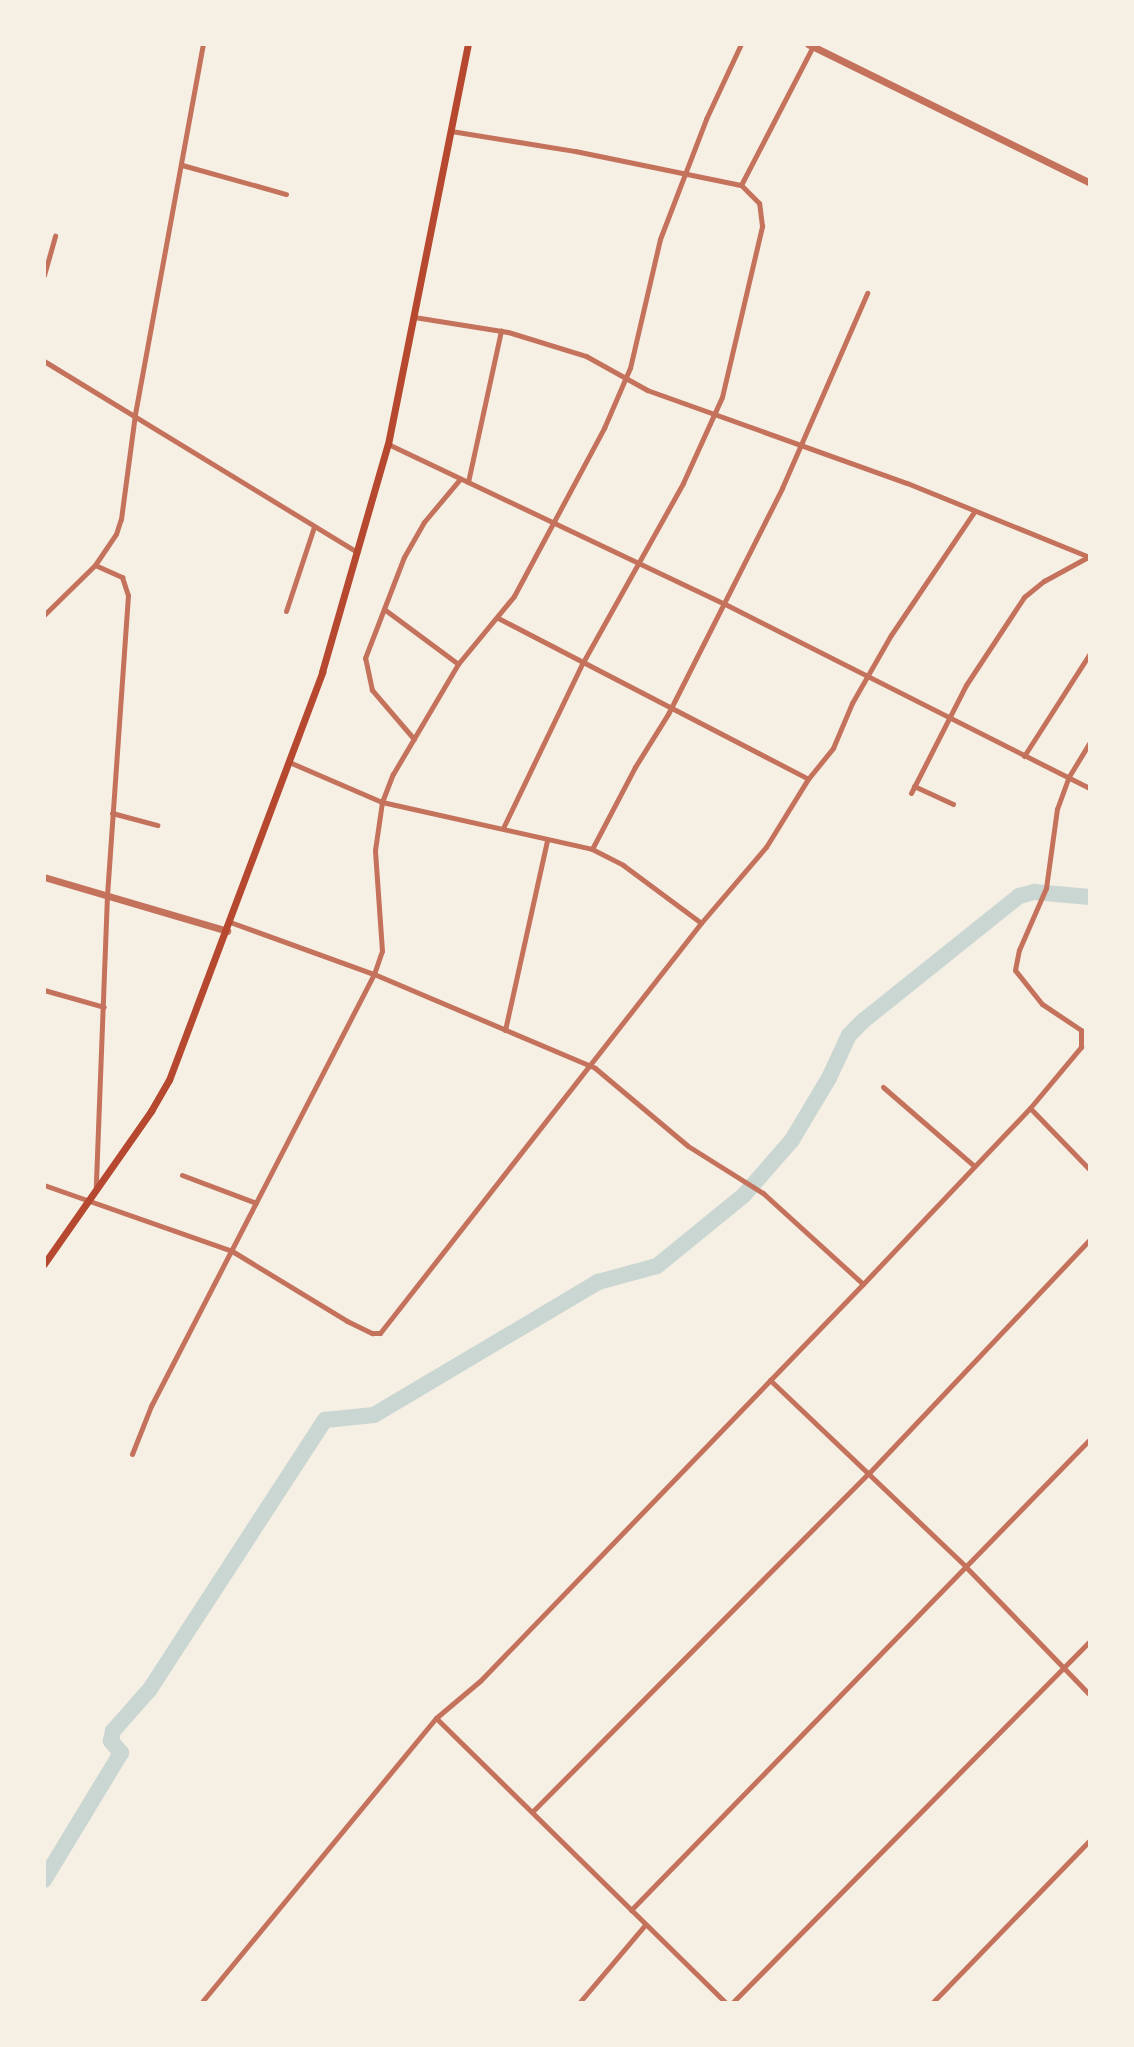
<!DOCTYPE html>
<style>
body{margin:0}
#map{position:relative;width:1134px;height:2047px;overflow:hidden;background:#f6efe4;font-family:"Zilla Slab",serif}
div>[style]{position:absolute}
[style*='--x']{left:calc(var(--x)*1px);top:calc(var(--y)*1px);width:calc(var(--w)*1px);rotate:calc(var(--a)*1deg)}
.river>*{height:16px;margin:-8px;padding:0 8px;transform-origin:8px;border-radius:8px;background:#c9d6d2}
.minor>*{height:5px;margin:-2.5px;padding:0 2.5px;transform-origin:2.5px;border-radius:2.5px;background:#c5725c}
.tertiary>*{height:7px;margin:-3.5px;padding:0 3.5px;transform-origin:3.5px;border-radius:3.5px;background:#c5725c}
.secondary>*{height:7px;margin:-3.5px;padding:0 3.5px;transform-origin:3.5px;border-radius:3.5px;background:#b5482f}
span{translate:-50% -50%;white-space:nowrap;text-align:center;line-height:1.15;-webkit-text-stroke:7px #f6efe4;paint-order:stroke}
.frame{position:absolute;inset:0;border:46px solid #f6efe4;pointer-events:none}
</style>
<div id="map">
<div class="river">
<div style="--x:44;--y:1880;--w:149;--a:-58.8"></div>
<div style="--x:121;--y:1753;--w:16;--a:-130"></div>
<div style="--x:111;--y:1741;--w:10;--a:-79"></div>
<div style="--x:113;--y:1731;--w:56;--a:-48.6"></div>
<div style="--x:150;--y:1689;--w:321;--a:-57"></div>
<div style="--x:325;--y:1420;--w:49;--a:-5.8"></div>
<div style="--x:374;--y:1415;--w:261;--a:-30.7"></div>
<div style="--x:598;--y:1282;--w:61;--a:-15.2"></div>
<div style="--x:657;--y:1266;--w:112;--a:-39.2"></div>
<div style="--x:744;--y:1195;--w:73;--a:-48.9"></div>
<div style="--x:792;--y:1140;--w:72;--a:-59.2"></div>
<div style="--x:829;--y:1078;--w:47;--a:-65.1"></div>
<div style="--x:849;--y:1035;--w:20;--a:-45"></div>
<div style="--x:863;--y:1021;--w:200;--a:-38.7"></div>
<div style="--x:1019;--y:896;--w:16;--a:-15"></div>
<div style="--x:1034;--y:892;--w:56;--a:5.1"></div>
</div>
<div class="minor">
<div style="--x:451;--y:131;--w:126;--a:9.2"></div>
<div style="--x:575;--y:151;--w:169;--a:11.6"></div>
<div style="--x:741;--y:185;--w:157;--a:-62.6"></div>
<div style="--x:182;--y:165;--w:108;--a:15.6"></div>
<div style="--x:44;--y:275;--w:41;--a:-74.2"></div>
<div style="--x:414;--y:317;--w:95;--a:9.1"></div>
<div style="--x:508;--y:332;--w:82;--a:17.1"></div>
<div style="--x:586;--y:356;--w:70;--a:29.1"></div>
<div style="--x:647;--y:390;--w:276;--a:19.7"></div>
<div style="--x:907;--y:483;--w:196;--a:22.1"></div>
<div style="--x:44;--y:361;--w:367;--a:31.4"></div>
<div style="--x:388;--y:444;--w:371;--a:25.4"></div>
<div style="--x:723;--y:603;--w:411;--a:26.8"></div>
<div style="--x:468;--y:482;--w:155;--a:-77.7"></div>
<div style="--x:95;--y:565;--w:30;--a:24"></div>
<div style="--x:122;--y:577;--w:19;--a:72"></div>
<div style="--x:128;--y:595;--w:301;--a:94"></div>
<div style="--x:107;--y:895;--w:293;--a:92.2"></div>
<div style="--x:384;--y:609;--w:92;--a:36.6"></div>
<div style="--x:286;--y:611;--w:89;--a:-71.6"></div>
<div style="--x:44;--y:615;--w:71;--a:-44.4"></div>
<div style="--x:95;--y:565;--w:37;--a:-56"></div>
<div style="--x:116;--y:534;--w:16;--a:-72"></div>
<div style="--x:121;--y:519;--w:106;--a:-82.4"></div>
<div style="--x:135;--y:414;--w:376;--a:-79.6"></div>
<div style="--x:498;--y:618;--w:349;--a:27.4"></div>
<div style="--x:414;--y:739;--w:65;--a:-130.6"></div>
<div style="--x:372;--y:690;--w:33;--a:-102"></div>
<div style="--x:365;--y:658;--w:108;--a:-68.9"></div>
<div style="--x:404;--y:557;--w:40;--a:-60.3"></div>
<div style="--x:424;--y:522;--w:56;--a:-50.1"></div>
<div style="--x:1024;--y:756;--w:122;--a:-57.3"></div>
<div style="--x:289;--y:762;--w:101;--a:23.3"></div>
<div style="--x:382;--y:802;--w:215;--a:12.6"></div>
<div style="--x:592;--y:849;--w:35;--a:27"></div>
<div style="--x:623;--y:865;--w:97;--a:36.6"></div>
<div style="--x:914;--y:786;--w:43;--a:24.8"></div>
<div style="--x:911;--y:793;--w:121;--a:-63"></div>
<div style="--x:966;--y:685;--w:105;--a:-56.6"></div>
<div style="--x:1024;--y:597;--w:26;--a:-39"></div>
<div style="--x:1044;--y:581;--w:50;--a:-28.6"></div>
<div style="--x:112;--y:813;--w:47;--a:14.9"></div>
<div style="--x:503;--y:828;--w:182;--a:-64.3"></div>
<div style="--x:582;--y:664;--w:207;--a:-60.8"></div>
<div style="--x:683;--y:483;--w:94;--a:-65.6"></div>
<div style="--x:722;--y:397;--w:176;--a:-76.8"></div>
<div style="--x:762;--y:226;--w:23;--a:-97"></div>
<div style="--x:759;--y:203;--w:25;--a:-135"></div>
<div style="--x:592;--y:849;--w:93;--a:-62.3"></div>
<div style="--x:635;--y:767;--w:62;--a:-58.1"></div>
<div style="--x:668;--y:714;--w:253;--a:-63.2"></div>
<div style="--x:782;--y:488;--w:213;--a:-66.4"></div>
<div style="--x:230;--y:922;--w:153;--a:19.9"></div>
<div style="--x:374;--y:974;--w:240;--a:23"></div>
<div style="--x:595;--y:1068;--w:121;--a:40"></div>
<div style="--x:688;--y:1146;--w:89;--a:32.1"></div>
<div style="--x:763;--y:1193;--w:135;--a:42.3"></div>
<div style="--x:44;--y:990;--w:62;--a:15.8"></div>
<div style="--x:505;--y:1030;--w:195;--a:-77.5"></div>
<div style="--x:883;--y:1087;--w:119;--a:40.9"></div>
<div style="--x:1030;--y:1108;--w:86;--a:45.9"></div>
<div style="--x:182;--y:1175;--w:79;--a:20.7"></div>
<div style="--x:44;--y:1185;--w:199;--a:19.3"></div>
<div style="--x:232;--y:1251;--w:135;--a:31.3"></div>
<div style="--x:347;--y:1321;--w:28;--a:26"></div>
<div style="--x:372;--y:1333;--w:8;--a:0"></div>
<div style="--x:380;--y:1333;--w:521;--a:-51.94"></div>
<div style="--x:701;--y:923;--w:100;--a:-49.5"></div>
<div style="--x:766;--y:847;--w:80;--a:-58.3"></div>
<div style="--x:808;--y:779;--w:40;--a:-51"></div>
<div style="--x:833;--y:748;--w:49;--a:-67.1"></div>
<div style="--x:852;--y:703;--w:78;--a:-60.2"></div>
<div style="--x:891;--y:635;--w:148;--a:-56"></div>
<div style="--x:770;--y:1380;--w:269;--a:43.6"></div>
<div style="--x:965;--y:1566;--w:180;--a:45.9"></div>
<div style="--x:132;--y:1454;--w:52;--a:-68.4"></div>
<div style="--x:151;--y:1406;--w:486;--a:-62.7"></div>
<div style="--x:374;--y:974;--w:24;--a:-71"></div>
<div style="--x:382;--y:951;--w:101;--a:-94"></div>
<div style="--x:375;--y:850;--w:49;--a:-81.7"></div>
<div style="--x:382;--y:802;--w:30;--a:-69"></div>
<div style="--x:393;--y:774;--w:128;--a:-59.4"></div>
<div style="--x:458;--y:664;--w:88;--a:-50.5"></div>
<div style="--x:514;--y:596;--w:191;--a:-61.8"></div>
<div style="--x:604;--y:428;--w:65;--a:-66.6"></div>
<div style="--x:630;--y:368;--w:132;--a:-76.9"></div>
<div style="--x:660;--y:239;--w:129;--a:-69"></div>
<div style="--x:706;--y:119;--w:83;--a:-65"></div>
<div style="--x:436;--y:1718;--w:407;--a:44.5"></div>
<div style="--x:533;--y:1811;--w:477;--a:-45.2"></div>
<div style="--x:869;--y:1473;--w:322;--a:-46.6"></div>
<div style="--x:631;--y:1910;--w:658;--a:-45.74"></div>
<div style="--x:201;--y:2003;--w:369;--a:-50.5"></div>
<div style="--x:436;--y:1718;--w:57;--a:-40.1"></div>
<div style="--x:480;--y:1681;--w:552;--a:-46.03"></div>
<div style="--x:863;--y:1284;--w:243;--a:-46.5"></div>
<div style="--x:1030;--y:1108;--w:80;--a:-50.1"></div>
<div style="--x:1081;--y:1047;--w:17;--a:-90"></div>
<div style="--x:1081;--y:1030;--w:47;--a:-146.3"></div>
<div style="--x:1042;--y:1004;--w:43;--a:-128.5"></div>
<div style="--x:1015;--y:970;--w:20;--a:-79"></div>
<div style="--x:1019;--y:950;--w:68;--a:-66.5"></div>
<div style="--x:1046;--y:888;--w:80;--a:-82.1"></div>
<div style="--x:1057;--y:809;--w:33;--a:-70"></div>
<div style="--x:1068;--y:778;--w:42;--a:-58.6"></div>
<div style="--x:579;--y:2003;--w:102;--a:-49.8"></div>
<div style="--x:732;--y:2003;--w:509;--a:-45.32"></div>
<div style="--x:932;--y:2003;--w:227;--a:-45.9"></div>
</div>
<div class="tertiary">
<div style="--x:808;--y:44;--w:314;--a:26.2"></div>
<div style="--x:44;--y:877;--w:191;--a:16.4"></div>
</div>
<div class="secondary">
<div style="--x:44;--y:1264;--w:187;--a:-55"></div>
<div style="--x:151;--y:1111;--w:36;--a:-60"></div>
<div style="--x:169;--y:1080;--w:436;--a:-69.4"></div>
<div style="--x:322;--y:672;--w:237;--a:-73.9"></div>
<div style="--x:388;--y:444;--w:408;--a:-78.7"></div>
</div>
<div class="frame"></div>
</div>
